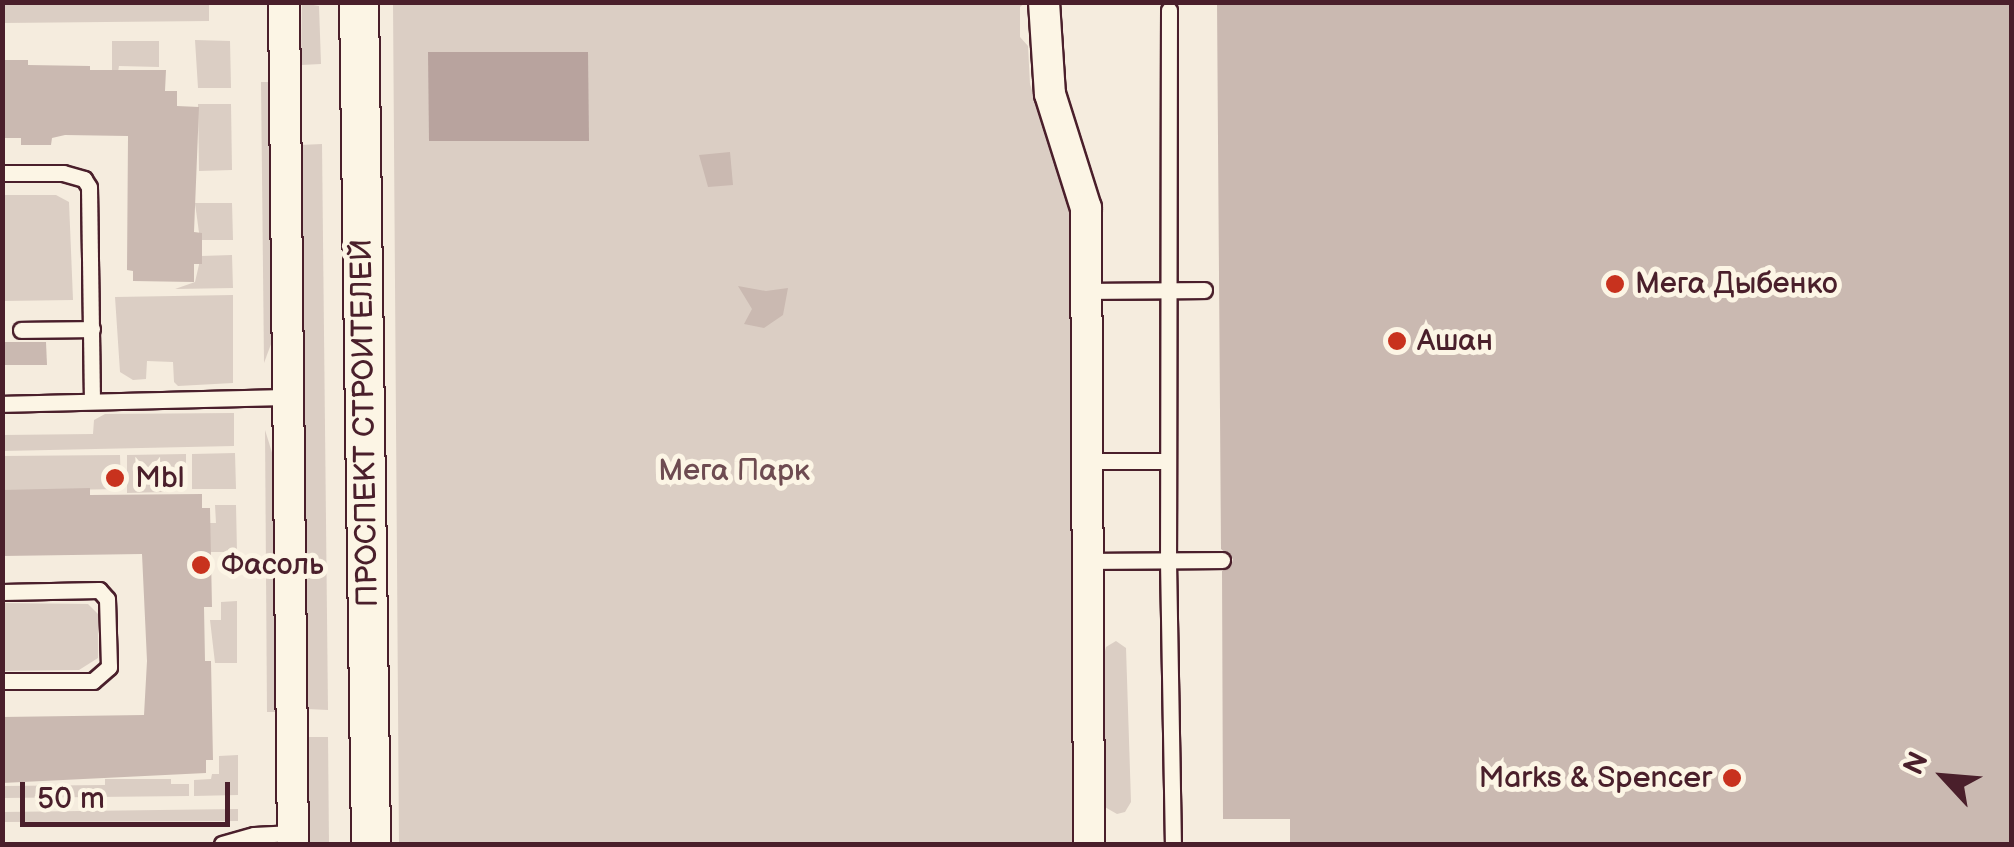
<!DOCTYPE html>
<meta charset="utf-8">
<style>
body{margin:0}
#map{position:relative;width:2014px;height:847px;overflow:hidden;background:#f5ecde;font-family:"Balsamiq Sans",sans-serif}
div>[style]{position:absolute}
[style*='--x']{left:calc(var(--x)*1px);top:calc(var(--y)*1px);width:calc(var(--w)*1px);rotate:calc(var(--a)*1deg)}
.green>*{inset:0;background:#dbcec4}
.water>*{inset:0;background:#b8a39e}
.building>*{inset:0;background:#cab9b1}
.roads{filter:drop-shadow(2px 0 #4a1f2b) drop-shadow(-2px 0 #4a1f2b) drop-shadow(0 2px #4a1f2b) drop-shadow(0 -2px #4a1f2b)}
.service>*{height:15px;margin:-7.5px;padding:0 7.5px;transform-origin:7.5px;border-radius:7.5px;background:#fcf5e5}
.minor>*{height:30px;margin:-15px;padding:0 15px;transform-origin:15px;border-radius:15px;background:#fcf5e5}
.tertiary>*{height:38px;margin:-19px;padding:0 19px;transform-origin:19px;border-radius:19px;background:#fcf5e5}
.dots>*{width:28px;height:28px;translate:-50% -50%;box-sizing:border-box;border:5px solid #fcf5e5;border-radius:50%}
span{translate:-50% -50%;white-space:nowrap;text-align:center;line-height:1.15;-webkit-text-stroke:10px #fcf5e5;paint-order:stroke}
.poi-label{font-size:30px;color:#4a1f2b}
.left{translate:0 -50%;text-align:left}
.right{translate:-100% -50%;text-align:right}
.street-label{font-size:30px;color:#4a1f2b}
.park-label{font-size:30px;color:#6e4b51}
.frame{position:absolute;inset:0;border:5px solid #4a1f2b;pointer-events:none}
.north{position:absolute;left:1894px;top:727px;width:100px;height:100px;-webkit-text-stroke:8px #fcf5e5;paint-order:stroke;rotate:296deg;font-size:28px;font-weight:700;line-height:40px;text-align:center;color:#4a1f2b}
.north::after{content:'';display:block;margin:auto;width:35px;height:45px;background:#4a1f2b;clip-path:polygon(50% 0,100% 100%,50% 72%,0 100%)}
.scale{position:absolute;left:20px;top:782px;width:210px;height:45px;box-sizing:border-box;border:5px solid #4a1f2b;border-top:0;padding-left:12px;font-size:30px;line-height:35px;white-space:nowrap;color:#4a1f2b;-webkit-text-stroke:8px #fcf5e5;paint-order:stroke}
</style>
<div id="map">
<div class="green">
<div style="clip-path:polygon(2px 3px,209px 3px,209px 21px,3px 23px)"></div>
<div style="clip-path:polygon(302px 3px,319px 6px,321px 64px,301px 65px)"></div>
<div style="clip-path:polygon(393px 3px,1025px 3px,1020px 7px,1020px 37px,1028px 46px,1030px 84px,1070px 211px,1074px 844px,399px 844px)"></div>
<div style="clip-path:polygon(195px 40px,230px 41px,231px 88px,198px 88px)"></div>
<div style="clip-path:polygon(112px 41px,159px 41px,159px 67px,119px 66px,118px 72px,112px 72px)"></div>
<div style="clip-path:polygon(261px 82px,271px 82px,274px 336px,264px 363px)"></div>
<div style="clip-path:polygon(198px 104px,231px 104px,232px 170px,199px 171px)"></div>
<div style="clip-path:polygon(322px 144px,328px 710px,307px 709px,300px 145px)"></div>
<div style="clip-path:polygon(3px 195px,56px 195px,69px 202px,73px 300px,3px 301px)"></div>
<div style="clip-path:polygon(195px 203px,232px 203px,233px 240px,200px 240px)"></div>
<div style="clip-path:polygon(232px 255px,233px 288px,175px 289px,195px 282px,201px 256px)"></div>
<div style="clip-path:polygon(233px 295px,233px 383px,178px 386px,174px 382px,173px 362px,147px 361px,146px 379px,133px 380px,120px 372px,115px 297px)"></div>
<div style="clip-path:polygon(234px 413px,234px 446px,3px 451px,3px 435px,93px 434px,94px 420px,105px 414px)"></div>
<div style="clip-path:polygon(265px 430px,274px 459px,276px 712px,267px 712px)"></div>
<div style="clip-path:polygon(235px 453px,236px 489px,192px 489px,192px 454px)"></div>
<div style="clip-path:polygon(186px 454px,186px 484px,166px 485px,166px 492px,127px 493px,127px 455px)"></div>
<div style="clip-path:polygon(120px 455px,121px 489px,3px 491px,2px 456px)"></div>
<div style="clip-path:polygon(215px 505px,236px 505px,237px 552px,210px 552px,210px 523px,216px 523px)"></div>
<div style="clip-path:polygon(237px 601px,237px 663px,215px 663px,210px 620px,221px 620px,221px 602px)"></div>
<div style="clip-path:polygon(2px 603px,88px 604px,98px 614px,98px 658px,79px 670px,3px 671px)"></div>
<div style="clip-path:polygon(1116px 641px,1126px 648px,1131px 802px,1125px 812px,1117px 814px,1103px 806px,1104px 655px,1106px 647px)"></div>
<div style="clip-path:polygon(307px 737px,328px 737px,329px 844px,308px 844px)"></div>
<div style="clip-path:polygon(238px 755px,238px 795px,194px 796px,194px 780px,211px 779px,212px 774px,219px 774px,219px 756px)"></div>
<div style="clip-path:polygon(105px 779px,171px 779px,171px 784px,189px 784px,189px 796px,3px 798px,3px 786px,105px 785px)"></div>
<div style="clip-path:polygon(238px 809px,238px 821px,3px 822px,3px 812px)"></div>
</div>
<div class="water">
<div style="clip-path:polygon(428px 52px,588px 52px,589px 141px,429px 141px)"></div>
</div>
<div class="building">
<div style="clip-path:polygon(1217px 2px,2012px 2px,2012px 844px,1290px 844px,1290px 819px,1223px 819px,1222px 571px,1231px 566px,1233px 559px,1221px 549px)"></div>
<div style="clip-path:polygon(2px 60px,28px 60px,28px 65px,90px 66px,90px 70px,166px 70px,165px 91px,177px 91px,177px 106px,199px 107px,194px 232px,202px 233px,202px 264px,194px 264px,194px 282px,133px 281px,133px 271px,127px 270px,128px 136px,65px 135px,52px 138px,51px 145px,21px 145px,21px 138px,2px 138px)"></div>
<div style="clip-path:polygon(730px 152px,733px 185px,708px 187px,699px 155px)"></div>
<div style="clip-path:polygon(738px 286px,766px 291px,788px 288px,783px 315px,764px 328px,744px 324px,752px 309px)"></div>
<div style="clip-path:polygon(2px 342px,46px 342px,47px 365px,2px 365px)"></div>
<div style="clip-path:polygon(90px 488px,90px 495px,202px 494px,202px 508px,210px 508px,212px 607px,204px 607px,205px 661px,211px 661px,213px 760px,206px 760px,206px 773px,2px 783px,2px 717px,144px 715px,147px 661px,142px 554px,2px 556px,2px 490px)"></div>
</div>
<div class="roads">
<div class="service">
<div style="--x:1169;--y:10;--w:551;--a:90.1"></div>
<div style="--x:1168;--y:561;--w:283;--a:89"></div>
<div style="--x:2;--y:173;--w:61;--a:0"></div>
<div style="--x:63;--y:173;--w:22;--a:16"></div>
<div style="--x:84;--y:179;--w:9;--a:58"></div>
<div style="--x:89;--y:187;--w:214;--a:89.2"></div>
<div style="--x:1087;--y:291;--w:117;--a:-0.5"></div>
<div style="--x:21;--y:330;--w:71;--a:-0.8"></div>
<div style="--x:2;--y:404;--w:286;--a:-1.4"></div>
<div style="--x:1087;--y:461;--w:81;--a:0"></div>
<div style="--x:1088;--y:561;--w:134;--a:-0.4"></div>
<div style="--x:2;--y:592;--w:97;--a:-1.2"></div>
<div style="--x:99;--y:590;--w:12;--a:48"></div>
<div style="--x:107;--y:599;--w:68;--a:88.3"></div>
<div style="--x:109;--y:667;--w:21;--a:139"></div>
<div style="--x:93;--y:681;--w:91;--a:180"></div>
<div style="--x:222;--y:844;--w:33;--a:-16"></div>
<div style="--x:254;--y:835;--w:39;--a:-3"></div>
</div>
<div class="minor">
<div style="--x:284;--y:2;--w:842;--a:89.39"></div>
<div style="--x:1044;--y:2;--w:92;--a:86.3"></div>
<div style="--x:1050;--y:94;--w:120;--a:72.5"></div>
<div style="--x:1086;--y:208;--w:636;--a:89.73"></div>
</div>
<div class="tertiary">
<div style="--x:359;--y:2;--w:842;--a:89.18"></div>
</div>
</div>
<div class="dots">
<div style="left:1615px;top:284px;background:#c8321e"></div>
<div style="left:1397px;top:341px;background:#c8321e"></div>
<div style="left:115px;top:478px;background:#c8321e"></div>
<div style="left:201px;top:565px;background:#c8321e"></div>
<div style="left:1732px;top:778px;background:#c8321e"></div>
</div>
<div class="poi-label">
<span class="left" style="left:1635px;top:284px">Мега Дыбенко</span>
<span class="left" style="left:1417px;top:341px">Ашан</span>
<span class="left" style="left:135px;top:478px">Mbl</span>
<span class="left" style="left:221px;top:565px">Фасоль</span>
<span class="right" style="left:1712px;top:778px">Marks &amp; Spencer</span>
</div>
<div class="street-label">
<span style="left:365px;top:423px;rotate:-91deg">ПРОСПЕКТ СТРОИТЕЛЕЙ</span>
</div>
<div class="park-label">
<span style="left:734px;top:471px">Мега Парк</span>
</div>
<div class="frame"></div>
<div class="north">N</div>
<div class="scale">50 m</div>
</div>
